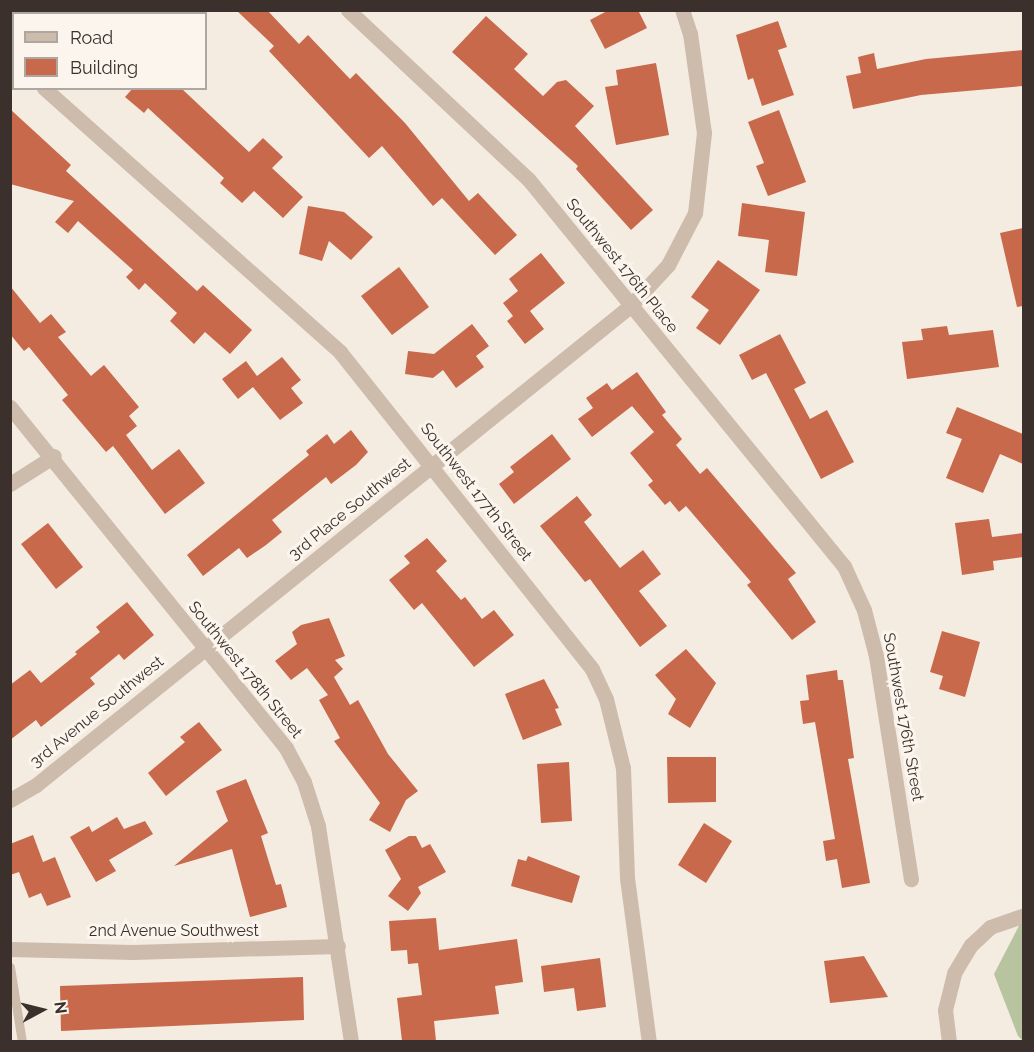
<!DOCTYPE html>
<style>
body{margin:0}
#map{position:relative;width:1034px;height:1052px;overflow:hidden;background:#f4ebe1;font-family:Raleway,sans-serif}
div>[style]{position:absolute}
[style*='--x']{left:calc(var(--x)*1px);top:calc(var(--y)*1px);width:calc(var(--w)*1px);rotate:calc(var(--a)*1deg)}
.green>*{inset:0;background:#b8c4a0}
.building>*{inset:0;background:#c8694b}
.lane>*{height:9px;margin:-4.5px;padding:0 4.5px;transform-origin:4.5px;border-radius:4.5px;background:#cdbbac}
.street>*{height:15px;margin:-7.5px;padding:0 7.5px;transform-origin:7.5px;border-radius:7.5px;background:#cdbbac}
span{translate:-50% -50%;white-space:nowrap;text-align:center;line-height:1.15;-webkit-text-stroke:6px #fbf5ee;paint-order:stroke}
.street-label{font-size:16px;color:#3b302b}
.frame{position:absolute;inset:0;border:12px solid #3b302b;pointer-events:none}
.legend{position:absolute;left:12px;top:12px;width:195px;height:78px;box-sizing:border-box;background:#fbf5ee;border:2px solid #aea6a0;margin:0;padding:8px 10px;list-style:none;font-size:18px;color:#3b302b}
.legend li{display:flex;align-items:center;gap:12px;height:30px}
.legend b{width:30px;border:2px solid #aea6a0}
.north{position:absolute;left:12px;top:980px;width:60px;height:60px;-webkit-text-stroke:4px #fbf5ee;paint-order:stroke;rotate:83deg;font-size:16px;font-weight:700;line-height:24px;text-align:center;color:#3b302b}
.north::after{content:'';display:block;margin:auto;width:21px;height:27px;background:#3b302b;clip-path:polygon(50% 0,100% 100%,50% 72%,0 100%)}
</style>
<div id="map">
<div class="green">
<div style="clip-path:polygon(1023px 918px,1023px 1041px,1018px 1036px,994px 974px)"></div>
</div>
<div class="building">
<div style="clip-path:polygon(236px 10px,267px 10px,299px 44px,308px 35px,350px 79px,356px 73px,405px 123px,469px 201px,478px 193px,517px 235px,495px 255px,442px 198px,433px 206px,382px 146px,369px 158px,269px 51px,274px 46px)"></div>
<div style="clip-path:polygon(609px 10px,638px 10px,647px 28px,605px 49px,590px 20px)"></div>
<div style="clip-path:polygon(486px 16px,528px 54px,514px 69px,543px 96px,557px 82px,566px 80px,594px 106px,575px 126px,653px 210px,631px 230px,576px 169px,578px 166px,452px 52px)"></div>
<div style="clip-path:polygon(778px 21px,787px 47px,778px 50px,794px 95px,762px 106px,753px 78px,748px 80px,736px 35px)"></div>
<div style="clip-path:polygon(1023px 50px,1023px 86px,921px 95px,853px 109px,846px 76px,861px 73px,858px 57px,874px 53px,877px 69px,926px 59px)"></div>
<div style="clip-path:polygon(656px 63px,669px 135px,616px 145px,605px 87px,618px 85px,616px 70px)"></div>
<div style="clip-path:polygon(133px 88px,181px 88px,249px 152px,263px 138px,283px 157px,272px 168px,303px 197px,283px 218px,254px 191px,242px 203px,220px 183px,224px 178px,148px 108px,144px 113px,125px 97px)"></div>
<div style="clip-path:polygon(10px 109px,71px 165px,66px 171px,197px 291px,203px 285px,252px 330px,230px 354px,205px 332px,194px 344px,170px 321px,177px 313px,145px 283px,139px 290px,126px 277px,133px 270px,78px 221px,68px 233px,55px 222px,74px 201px,10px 184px)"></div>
<div style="clip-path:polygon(779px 110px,806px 182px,768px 196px,756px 166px,764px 163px,748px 122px)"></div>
<div style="clip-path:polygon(742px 203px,805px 212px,797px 276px,765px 272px,769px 240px,738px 236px)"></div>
<div style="clip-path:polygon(308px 206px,344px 212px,373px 237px,351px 260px,329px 241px,322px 261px,299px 254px)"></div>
<div style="clip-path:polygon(1023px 228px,1023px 306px,1017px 307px,1000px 233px)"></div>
<div style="clip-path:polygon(541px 253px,565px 283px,530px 311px,544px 329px,525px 344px,507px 321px,513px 316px,503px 303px,518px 291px,509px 279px)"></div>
<div style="clip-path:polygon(718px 260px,760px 290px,720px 345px,696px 328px,709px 310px,691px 297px)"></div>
<div style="clip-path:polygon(399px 267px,429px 307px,392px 335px,361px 296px)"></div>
<div style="clip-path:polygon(10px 286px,40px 323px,51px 314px,66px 332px,58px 337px,91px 376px,104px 365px,139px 407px,129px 416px,137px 426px,126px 435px,152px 470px,179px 449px,205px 483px,165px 514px,113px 446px,106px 452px,62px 400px,68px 395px,29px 347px,24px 351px,10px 334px)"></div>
<div style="clip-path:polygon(472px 324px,489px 346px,476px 356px,484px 367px,456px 388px,443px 370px,433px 378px,405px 374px,408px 351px,434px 354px)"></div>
<div style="clip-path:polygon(947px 326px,949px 335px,993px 330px,999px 367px,907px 379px,902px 342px,923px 340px,921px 329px)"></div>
<div style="clip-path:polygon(780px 334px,806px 383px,794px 389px,810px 419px,827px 410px,854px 462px,821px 479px,766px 373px,752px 380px,739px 355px)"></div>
<div style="clip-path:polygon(282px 357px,301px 380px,291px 388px,303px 403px,280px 420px,253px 387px,238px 399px,222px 379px,246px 361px,257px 376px)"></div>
<div style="clip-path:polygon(637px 372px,666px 412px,662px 415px,682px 439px,676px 445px,700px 474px,707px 468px,796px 573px,788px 579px,816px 622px,792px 640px,747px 585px,751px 582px,686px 506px,679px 512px,670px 501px,665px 505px,648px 485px,653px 481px,630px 453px,654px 432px,632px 406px,592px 437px,578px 419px,593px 408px,586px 398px,607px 383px,612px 390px)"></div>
<div style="clip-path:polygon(957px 407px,1023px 434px,1023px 464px,1000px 454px,983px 493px,946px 478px,962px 439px,946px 433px)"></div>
<div style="clip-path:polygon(351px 430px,368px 452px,356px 465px,331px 484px,326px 477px,272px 520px,282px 532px,266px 545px,247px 558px,239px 548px,203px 576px,187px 555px,309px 455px,306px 451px,327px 434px,334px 444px)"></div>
<div style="clip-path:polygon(552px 434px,571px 459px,514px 504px,499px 484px,514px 472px,510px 467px)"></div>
<div style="clip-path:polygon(577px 496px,592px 515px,584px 522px,620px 568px,643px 550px,661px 574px,639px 591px,667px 626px,640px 647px,590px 579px,585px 582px,540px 526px)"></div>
<div style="clip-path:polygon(989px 519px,992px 537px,1023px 533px,1023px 557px,993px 561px,994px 570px,962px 575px,955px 523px)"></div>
<div style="clip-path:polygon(48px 523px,83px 567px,56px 589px,21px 544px)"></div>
<div style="clip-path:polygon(427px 538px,447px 561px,436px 571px,461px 600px,465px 597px,482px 619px,494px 610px,514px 635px,474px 667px,422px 603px,414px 610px,389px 580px,410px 563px,404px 556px)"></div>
<div style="clip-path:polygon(127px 602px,154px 635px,124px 660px,119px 654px,90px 678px,95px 684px,41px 727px,36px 720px,10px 740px,10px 685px,30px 670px,41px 683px,77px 654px,75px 652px,100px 632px,96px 627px)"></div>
<div style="clip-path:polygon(329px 618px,345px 656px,335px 660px,343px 669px,334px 677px,350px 705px,358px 700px,388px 754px,418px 791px,406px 800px,390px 832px,369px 820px,380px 803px,334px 741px,340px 738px,319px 700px,328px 695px,307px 668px,291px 680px,275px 661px,297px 644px,292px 632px,301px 625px)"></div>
<div style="clip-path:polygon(942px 631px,980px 642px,965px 697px,939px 689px,943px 676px,930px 672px)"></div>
<div style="clip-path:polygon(686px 649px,716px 683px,690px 728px,668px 714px,676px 699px,655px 675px)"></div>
<div style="clip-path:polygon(837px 670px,838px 680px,843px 680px,854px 758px,848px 759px,870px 883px,842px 888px,837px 859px,826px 861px,823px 841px,835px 839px,815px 722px,803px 724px,800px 701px,809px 700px,806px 675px)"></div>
<div style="clip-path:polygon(544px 679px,559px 708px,555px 709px,562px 725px,523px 740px,505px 694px)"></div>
<div style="clip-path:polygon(199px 722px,222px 750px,166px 796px,148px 773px,185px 742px,180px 737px)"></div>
<div style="clip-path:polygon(667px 757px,716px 757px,716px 802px,668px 803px)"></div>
<div style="clip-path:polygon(569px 762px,572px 821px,541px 823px,537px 764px)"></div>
<div style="clip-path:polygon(246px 779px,268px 833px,261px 836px,276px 885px,281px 884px,287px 907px,250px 917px,232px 849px,174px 866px,228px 821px,216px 791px)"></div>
<div style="clip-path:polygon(117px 817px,124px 829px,145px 821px,153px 834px,109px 860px,116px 871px,96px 882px,70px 837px,89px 826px,92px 832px)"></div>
<div style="clip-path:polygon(704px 823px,732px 841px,706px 883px,678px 865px)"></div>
<div style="clip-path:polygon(33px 835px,43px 862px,55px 857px,71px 897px,47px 906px,41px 893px,29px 898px,19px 872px,10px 875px,10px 844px)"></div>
<div style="clip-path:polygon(409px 836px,416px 836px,422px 848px,430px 844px,446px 872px,418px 887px,421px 893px,408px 911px,388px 896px,401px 879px,385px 850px)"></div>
<div style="clip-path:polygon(528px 856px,580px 876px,572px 903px,511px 886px,518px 859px,526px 861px)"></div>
<div style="clip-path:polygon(436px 918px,439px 950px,517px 939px,523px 982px,495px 986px,499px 1014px,434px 1021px,436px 1041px,402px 1041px,397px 998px,422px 995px,418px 963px,408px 964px,407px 950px,391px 951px,389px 921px)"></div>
<div style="clip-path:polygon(864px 956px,888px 997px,830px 1003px,824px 961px)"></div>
<div style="clip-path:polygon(600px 958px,606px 1007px,577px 1011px,574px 988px,544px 992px,541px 966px)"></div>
<div style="clip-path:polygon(303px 977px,304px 1020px,61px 1031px,60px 986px)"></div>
</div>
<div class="lane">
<div style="--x:10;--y:967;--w:76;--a:80.9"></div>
</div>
<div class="street">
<div style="--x:348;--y:10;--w:248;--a:43.2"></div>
<div style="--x:529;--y:180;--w:498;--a:50.8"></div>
<div style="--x:844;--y:566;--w:48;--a:65.6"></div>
<div style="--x:864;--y:610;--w:48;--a:75.4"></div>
<div style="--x:876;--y:656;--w:226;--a:81.1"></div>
<div style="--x:10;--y:59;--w:5;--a:37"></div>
<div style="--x:44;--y:88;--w:397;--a:41.7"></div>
<div style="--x:340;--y:352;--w:405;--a:51.5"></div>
<div style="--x:592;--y:669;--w:33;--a:65"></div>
<div style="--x:606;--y:699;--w:71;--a:76.2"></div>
<div style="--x:623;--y:768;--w:110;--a:87.9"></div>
<div style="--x:627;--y:878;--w:165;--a:82.4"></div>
<div style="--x:10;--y:407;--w:439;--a:51"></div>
<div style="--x:286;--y:748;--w:38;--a:62"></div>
<div style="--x:304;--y:782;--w:46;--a:72.3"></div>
<div style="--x:318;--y:826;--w:219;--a:81.3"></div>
<div style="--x:10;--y:484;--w:52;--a:-32.5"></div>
<div style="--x:10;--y:800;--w:30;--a:-30"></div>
<div style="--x:36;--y:785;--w:763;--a:-38.88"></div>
<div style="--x:630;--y:306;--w:56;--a:-47.2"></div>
<div style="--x:668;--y:265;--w:59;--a:-62.6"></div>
<div style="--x:695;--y:213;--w:81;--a:-83.6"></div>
<div style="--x:704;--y:133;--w:100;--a:-98"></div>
<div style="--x:690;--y:34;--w:25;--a:-108"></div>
<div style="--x:10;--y:949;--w:123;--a:1.4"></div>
<div style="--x:133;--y:952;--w:205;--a:-1.7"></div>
<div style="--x:949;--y:1042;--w:32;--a:-97"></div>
<div style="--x:945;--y:1010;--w:38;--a:-76"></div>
<div style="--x:954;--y:973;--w:33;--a:-59"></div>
<div style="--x:971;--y:945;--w:26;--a:-43"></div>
<div style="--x:990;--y:927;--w:36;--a:-19"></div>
</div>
<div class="street-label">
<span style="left:622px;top:266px;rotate:51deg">Southwest 176th Place</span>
<span style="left:476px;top:492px;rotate:52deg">Southwest 177th Street</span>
<span style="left:350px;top:509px;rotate:-39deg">3rd Place Southwest</span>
<span style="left:245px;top:670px;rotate:51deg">Southwest 178th Street</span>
<span style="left:97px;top:712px;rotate:-39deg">3rd Avenue Southwest</span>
<span style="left:903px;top:717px;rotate:80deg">Southwest 176th Street</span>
<span style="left:174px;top:931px">2nd Avenue Southwest</span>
</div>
<div class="frame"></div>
<ul class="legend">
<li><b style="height:8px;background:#cdbbac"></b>Road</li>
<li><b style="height:16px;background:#c8694b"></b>Building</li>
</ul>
<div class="north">N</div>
</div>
